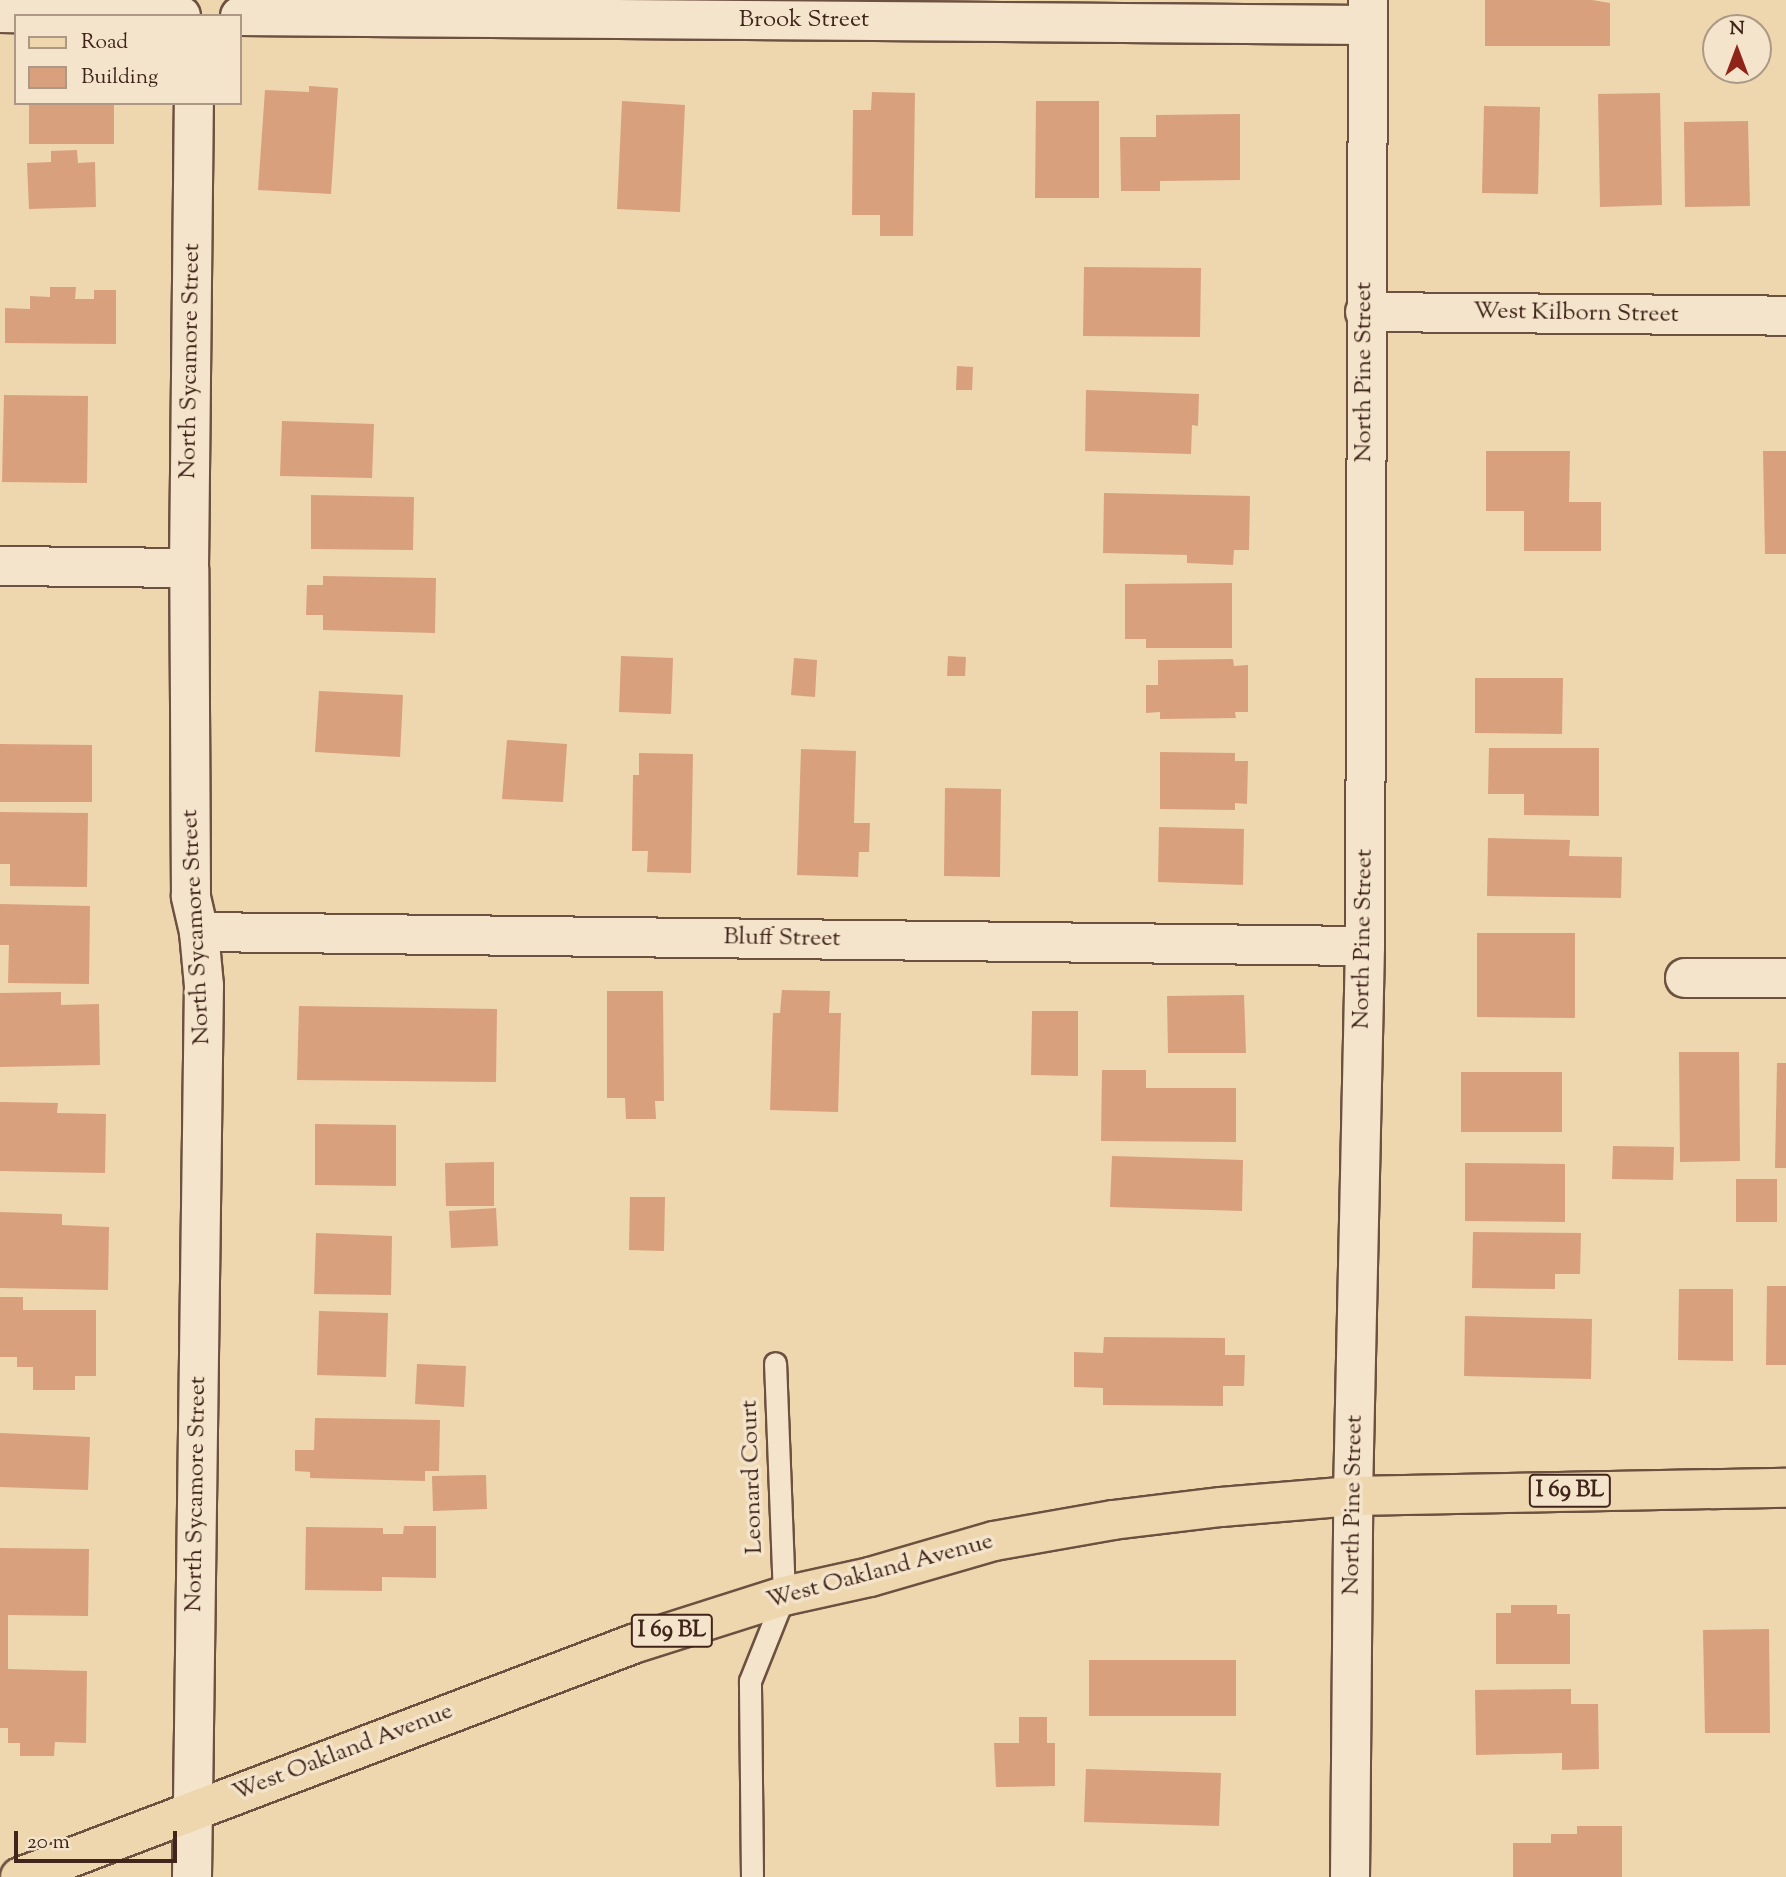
<!DOCTYPE html>
<style>
body{margin:0}
#map{position:relative;width:1786px;height:1877px;overflow:hidden;background:#eed6af;font-family:"Sorts Mill Goudy",serif}
div>[style]{position:absolute}
[style*='--x']{left:calc(var(--x)*1px);top:calc(var(--y)*1px);width:calc(var(--w)*1px);rotate:calc(var(--a)*1deg)}
.building>*{inset:0;background:#d9a07e}
.roads{filter:drop-shadow(2px 0 #6c5140) drop-shadow(-2px 0 #6c5140) drop-shadow(0 2px #6c5140) drop-shadow(0 -2px #6c5140)}
.lane>*{height:21px;margin:-10.5px;padding:0 10.5px;transform-origin:10.5px;border-radius:10.5px;background:#f4e4cb}
.street>*{height:38px;margin:-19px;padding:0 19px;transform-origin:19px;border-radius:19px;background:#f4e4cb}
.primary>*{height:38px;margin:-19px;padding:0 19px;transform-origin:19px;border-radius:19px;background:#eed6af}
span{translate:-50% -50%;white-space:nowrap;text-align:center;line-height:1.15;-webkit-text-stroke:7px #f4e4cb;paint-order:stroke}
.shield-label span{padding:2px 5px;background:#f4e4cb;border:2px solid;border-radius:5px;-webkit-text-stroke-width:0}
.shield-label{font-size:23px;color:#41251b;font-weight:700}
.street-label{font-size:24px;color:#41251b}
.legend{position:absolute;left:14px;top:14px;width:228px;height:91px;box-sizing:border-box;background:#f4e4cb;border:2px solid #ac9885;margin:0;padding:9px 12px;list-style:none;font-size:21px;color:#41251b}
.legend li{display:flex;align-items:center;gap:14px;height:35px}
.legend b{width:35px;border:2px solid #ac9885}
.north{position:absolute;left:1702px;top:14px;width:70px;height:70px;box-sizing:border-box;background:#f4e4cb;border:2px solid #ac9885;border-radius:50%;rotate:0deg;font-size:19px;font-weight:700;line-height:28px;text-align:center;color:#41251b}
.north::after{content:'';display:block;margin:auto;width:24px;height:32px;background:#8f2418;clip-path:polygon(50% 0,100% 100%,50% 72%,0 100%)}
.scale{position:absolute;left:14px;top:1831px;width:163px;height:32px;box-sizing:border-box;border:4px solid #41251b;border-top:0;padding-left:9px;font-size:21px;line-height:24px;white-space:nowrap;color:#41251b;-webkit-text-stroke:5px #f4e4cb;paint-order:stroke}
</style>
<div id="map">
<div class="building">
<div style="clip-path:polygon(1485px 0,1592px 0,1610px 3px,1610px 46px,1485px 46px)"></div>
<div style="clip-path:polygon(309px 86px,338px 88px,331px 194px,258px 190px,265px 90px,309px 92px)"></div>
<div style="clip-path:polygon(872px 92px,915px 93px,913px 236px,880px 236px,880px 215px,852px 215px,853px 110px,871px 110px)"></div>
<div style="clip-path:polygon(1660px 93px,1662px 205px,1600px 207px,1598px 94px)"></div>
<div style="clip-path:polygon(622px 101px,685px 105px,680px 212px,617px 209px)"></div>
<div style="clip-path:polygon(1036px 101px,1099px 101px,1099px 198px,1035px 198px)"></div>
<div style="clip-path:polygon(29px 103px,114px 103px,114px 144px,29px 144px)"></div>
<div style="clip-path:polygon(1484px 106px,1540px 107px,1538px 194px,1482px 193px)"></div>
<div style="clip-path:polygon(1240px 114px,1240px 180px,1160px 181px,1160px 191px,1121px 191px,1120px 137px,1156px 137px,1156px 115px)"></div>
<div style="clip-path:polygon(1748px 121px,1750px 206px,1685px 207px,1684px 122px)"></div>
<div style="clip-path:polygon(77px 150px,78px 163px,95px 162px,96px 207px,29px 209px,27px 163px,51px 162px,51px 151px)"></div>
<div style="clip-path:polygon(1084px 267px,1201px 268px,1200px 337px,1083px 336px)"></div>
<div style="clip-path:polygon(50px 287px,76px 287px,75px 299px,94px 299px,94px 290px,116px 290px,116px 344px,5px 343px,5px 308px,30px 309px,30px 296px,50px 297px)"></div>
<div style="clip-path:polygon(957px 366px,973px 367px,972px 390px,956px 390px)"></div>
<div style="clip-path:polygon(1086px 390px,1199px 394px,1198px 426px,1192px 425px,1191px 454px,1085px 451px)"></div>
<div style="clip-path:polygon(4px 395px,88px 396px,87px 483px,2px 482px)"></div>
<div style="clip-path:polygon(282px 421px,374px 424px,372px 478px,280px 476px)"></div>
<div style="clip-path:polygon(1486px 451px,1570px 451px,1569px 502px,1601px 502px,1601px 551px,1524px 551px,1524px 511px,1486px 511px)"></div>
<div style="clip-path:polygon(1763px 451px,1786px 451px,1786px 554px,1765px 554px)"></div>
<div style="clip-path:polygon(1104px 493px,1250px 496px,1249px 550px,1234px 550px,1233px 565px,1187px 563px,1187px 555px,1103px 553px)"></div>
<div style="clip-path:polygon(311px 495px,414px 497px,413px 550px,311px 549px)"></div>
<div style="clip-path:polygon(323px 576px,436px 578px,435px 633px,323px 630px,323px 615px,306px 615px,307px 585px,323px 585px)"></div>
<div style="clip-path:polygon(1232px 583px,1232px 648px,1146px 648px,1146px 639px,1125px 639px,1125px 584px)"></div>
<div style="clip-path:polygon(621px 656px,673px 658px,671px 714px,619px 712px)"></div>
<div style="clip-path:polygon(948px 656px,966px 657px,965px 676px,947px 676px)"></div>
<div style="clip-path:polygon(794px 658px,817px 660px,815px 697px,791px 695px)"></div>
<div style="clip-path:polygon(1233px 659px,1234px 666px,1248px 665px,1248px 712px,1235px 712px,1236px 718px,1160px 719px,1160px 712px,1146px 713px,1146px 685px,1158px 685px,1158px 660px)"></div>
<div style="clip-path:polygon(1475px 678px,1563px 678px,1562px 734px,1475px 733px)"></div>
<div style="clip-path:polygon(319px 691px,403px 695px,400px 757px,315px 752px)"></div>
<div style="clip-path:polygon(507px 740px,567px 744px,563px 802px,502px 799px)"></div>
<div style="clip-path:polygon(0 744px,92px 745px,92px 802px,0 802px)"></div>
<div style="clip-path:polygon(1489px 748px,1599px 748px,1599px 816px,1524px 815px,1524px 794px,1488px 794px)"></div>
<div style="clip-path:polygon(801px 749px,856px 751px,854px 823px,870px 823px,869px 852px,859px 852px,858px 877px,797px 875px)"></div>
<div style="clip-path:polygon(1160px 752px,1235px 753px,1235px 761px,1248px 761px,1247px 804px,1235px 803px,1235px 810px,1160px 809px)"></div>
<div style="clip-path:polygon(639px 753px,693px 754px,691px 873px,647px 872px,648px 851px,632px 851px,633px 775px,639px 775px)"></div>
<div style="clip-path:polygon(945px 788px,1001px 789px,1000px 877px,944px 876px)"></div>
<div style="clip-path:polygon(0 812px,88px 813px,87px 887px,10px 886px,10px 864px,0 864px)"></div>
<div style="clip-path:polygon(1159px 827px,1244px 829px,1243px 885px,1158px 882px)"></div>
<div style="clip-path:polygon(1488px 838px,1570px 840px,1569px 856px,1622px 857px,1621px 898px,1487px 896px)"></div>
<div style="clip-path:polygon(0 904px,90px 906px,89px 984px,8px 983px,9px 945px,0 945px)"></div>
<div style="clip-path:polygon(1477px 933px,1575px 933px,1575px 1018px,1477px 1017px)"></div>
<div style="clip-path:polygon(782px 990px,830px 991px,829px 1013px,841px 1013px,838px 1112px,770px 1110px,773px 1013px,780px 1013px)"></div>
<div style="clip-path:polygon(607px 991px,663px 991px,664px 1101px,655px 1101px,656px 1119px,626px 1119px,625px 1098px,607px 1098px)"></div>
<div style="clip-path:polygon(61px 992px,61px 1005px,99px 1004px,100px 1065px,0 1067px,0 993px)"></div>
<div style="clip-path:polygon(1244px 995px,1246px 1053px,1168px 1053px,1167px 996px)"></div>
<div style="clip-path:polygon(299px 1006px,497px 1009px,496px 1082px,297px 1080px)"></div>
<div style="clip-path:polygon(1032px 1011px,1078px 1011px,1078px 1076px,1031px 1075px)"></div>
<div style="clip-path:polygon(1679px 1052px,1739px 1052px,1740px 1161px,1680px 1162px)"></div>
<div style="clip-path:polygon(1777px 1063px,1786px 1063px,1786px 1168px,1775px 1168px)"></div>
<div style="clip-path:polygon(1102px 1070px,1146px 1070px,1146px 1088px,1236px 1088px,1236px 1142px,1101px 1141px)"></div>
<div style="clip-path:polygon(1461px 1072px,1562px 1072px,1562px 1132px,1461px 1132px)"></div>
<div style="clip-path:polygon(0 1102px,58px 1103px,57px 1113px,106px 1114px,105px 1173px,0 1171px)"></div>
<div style="clip-path:polygon(315px 1124px,396px 1125px,396px 1186px,315px 1185px)"></div>
<div style="clip-path:polygon(1613px 1146px,1674px 1147px,1673px 1180px,1612px 1179px)"></div>
<div style="clip-path:polygon(1112px 1156px,1243px 1160px,1242px 1211px,1110px 1207px)"></div>
<div style="clip-path:polygon(494px 1162px,494px 1206px,446px 1206px,445px 1163px)"></div>
<div style="clip-path:polygon(1465px 1163px,1565px 1164px,1565px 1222px,1465px 1221px)"></div>
<div style="clip-path:polygon(1736px 1179px,1777px 1179px,1777px 1222px,1736px 1222px)"></div>
<div style="clip-path:polygon(630px 1197px,665px 1197px,664px 1251px,629px 1250px)"></div>
<div style="clip-path:polygon(496px 1208px,498px 1246px,451px 1248px,449px 1211px)"></div>
<div style="clip-path:polygon(0 1212px,62px 1214px,62px 1225px,109px 1227px,108px 1290px,0 1288px)"></div>
<div style="clip-path:polygon(1473px 1232px,1581px 1233px,1580px 1274px,1555px 1274px,1555px 1289px,1472px 1288px)"></div>
<div style="clip-path:polygon(316px 1233px,392px 1236px,391px 1295px,314px 1294px)"></div>
<div style="clip-path:polygon(1767px 1286px,1786px 1286px,1786px 1365px,1766px 1365px)"></div>
<div style="clip-path:polygon(1679px 1289px,1733px 1289px,1733px 1361px,1678px 1360px)"></div>
<div style="clip-path:polygon(0 1297px,23px 1297px,23px 1310px,96px 1310px,96px 1376px,75px 1376px,75px 1390px,33px 1390px,33px 1367px,17px 1367px,17px 1357px,0 1357px)"></div>
<div style="clip-path:polygon(319px 1311px,388px 1313px,386px 1377px,317px 1375px)"></div>
<div style="clip-path:polygon(1465px 1316px,1592px 1319px,1591px 1379px,1464px 1376px)"></div>
<div style="clip-path:polygon(1104px 1337px,1225px 1338px,1225px 1355px,1245px 1355px,1244px 1386px,1223px 1386px,1223px 1406px,1103px 1405px,1103px 1388px,1074px 1387px,1074px 1352px,1103px 1353px)"></div>
<div style="clip-path:polygon(417px 1364px,466px 1366px,464px 1407px,415px 1404px)"></div>
<div style="clip-path:polygon(315px 1418px,440px 1420px,439px 1471px,425px 1471px,425px 1481px,310px 1478px,310px 1472px,295px 1471px,295px 1450px,314px 1450px)"></div>
<div style="clip-path:polygon(0 1433px,90px 1437px,88px 1490px,0 1487px)"></div>
<div style="clip-path:polygon(486px 1475px,487px 1509px,433px 1511px,432px 1476px)"></div>
<div style="clip-path:polygon(404px 1526px,436px 1526px,436px 1578px,382px 1577px,382px 1591px,305px 1590px,306px 1527px,383px 1528px,383px 1534px,403px 1534px)"></div>
<div style="clip-path:polygon(0 1548px,89px 1549px,88px 1616px,8px 1615px,8px 1669px,87px 1671px,86px 1743px,55px 1742px,54px 1756px,20px 1756px,20px 1743px,8px 1743px,8px 1728px,0 1728px)"></div>
<div style="clip-path:polygon(1511px 1605px,1557px 1605px,1557px 1614px,1570px 1614px,1570px 1664px,1496px 1664px,1496px 1613px,1511px 1613px)"></div>
<div style="clip-path:polygon(1769px 1629px,1770px 1733px,1705px 1733px,1703px 1630px)"></div>
<div style="clip-path:polygon(1089px 1660px,1236px 1660px,1236px 1716px,1089px 1716px)"></div>
<div style="clip-path:polygon(1571px 1689px,1571px 1704px,1598px 1704px,1599px 1769px,1562px 1770px,1562px 1753px,1476px 1755px,1475px 1690px)"></div>
<div style="clip-path:polygon(1019px 1717px,1047px 1717px,1047px 1743px,1055px 1743px,1055px 1786px,996px 1787px,994px 1743px,1019px 1743px)"></div>
<div style="clip-path:polygon(1086px 1769px,1221px 1773px,1219px 1826px,1084px 1822px)"></div>
<div style="clip-path:polygon(1577px 1826px,1622px 1826px,1622px 1877px,1513px 1877px,1513px 1843px,1551px 1843px,1551px 1834px,1577px 1834px)"></div>
</div>
<div class="roads">
<div class="lane">
<div style="--x:752;--y:1877;--w:196;--a:-90.6"></div>
<div style="--x:750;--y:1681;--w:92;--a:-68.2"></div>
<div style="--x:784;--y:1596;--w:233;--a:-92.2"></div>
</div>
<div class="street">
<div style="--x:0;--y:13;--w:181;--a:0.9"></div>
<div style="--x:240;--y:16;--w:1128;--a:0.46"></div>
<div style="--x:1365;--y:312;--w:421;--a:0.5"></div>
<div style="--x:0;--y:566;--w:189;--a:0.6"></div>
<div style="--x:199;--y:932;--w:1166;--a:0.69"></div>
<div style="--x:1685;--y:978;--w:101;--a:0"></div>
<div style="--x:192;--y:1877;--w:891;--a:-89.23"></div>
<div style="--x:204;--y:986;--w:54;--a:-95.3"></div>
<div style="--x:199;--y:932;--w:37;--a:-103"></div>
<div style="--x:191;--y:896;--w:328;--a:-90.3"></div>
<div style="--x:189;--y:568;--w:465;--a:-89.4"></div>
<div style="--x:1350;--y:1877;--w:381;--a:-89.5"></div>
<div style="--x:1353;--y:1496;--w:550;--a:-88.75"></div>
<div style="--x:1365;--y:946;--w:946;--a:-89.82"></div>
</div>
<div class="primary">
<div style="--x:20;--y:1877;--w:656;--a:-20.81"></div>
<div style="--x:633;--y:1644;--w:158;--a:-17.6"></div>
<div style="--x:784;--y:1596;--w:88;--a:-12.5"></div>
<div style="--x:870;--y:1577;--w:129;--a:-16.2"></div>
<div style="--x:994;--y:1541;--w:121;--a:-10"></div>
<div style="--x:1113;--y:1520;--w:109;--a:-6.9"></div>
<div style="--x:1221;--y:1507;--w:132;--a:-4.8"></div>
<div style="--x:1353;--y:1496;--w:433;--a:-1.1"></div>
</div>
</div>
<div class="shield-label">
<span style="left:1570px;top:1491px">I 69 BL</span>
<span style="left:672px;top:1631px">I 69 BL</span>
</div>
<div class="street-label">
<span style="left:804px;top:21px">Brook Street</span>
<span style="left:1576px;top:314px;rotate:1deg">West Kilborn Street</span>
<span style="left:191px;top:361px;rotate:-89deg">North Sycamore Street</span>
<span style="left:1365px;top:372px;rotate:-90deg">North Pine Street</span>
<span style="left:197px;top:927px;rotate:-93deg">North Sycamore Street</span>
<span style="left:782px;top:939px;rotate:1deg">Bluff Street</span>
<span style="left:1364px;top:939px;rotate:-89deg">North Pine Street</span>
<span style="left:753px;top:1477px;rotate:-92deg">Leonard Court</span>
<span style="left:197px;top:1494px;rotate:-89deg">North Sycamore Street</span>
<span style="left:1354px;top:1505px;rotate:-89deg">North Pine Street</span>
<span style="left:880px;top:1572px;rotate:-15deg">West Oakland Avenue</span>
<span style="left:343px;top:1753px;rotate:-21deg">West Oakland Avenue</span>
</div>
<ul class="legend">
<li><b style="height:9px;background:#eed6af"></b>Road</li>
<li><b style="height:19px;background:#d9a07e"></b>Building</li>
</ul>
<div class="north">N</div>
<div class="scale">20 m</div>
</div>
